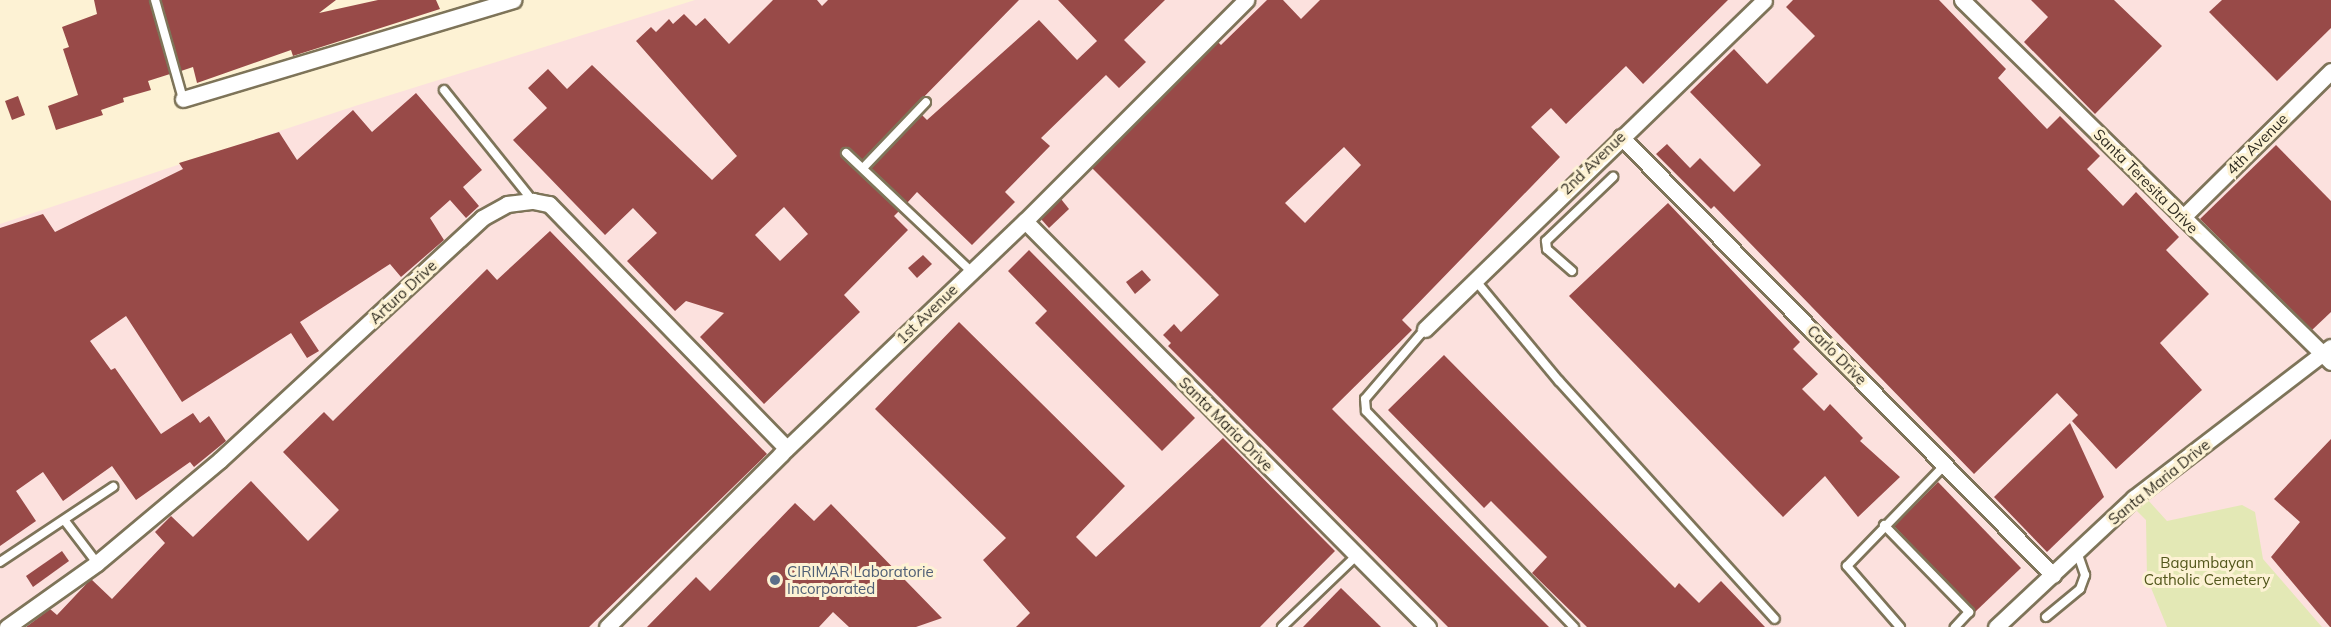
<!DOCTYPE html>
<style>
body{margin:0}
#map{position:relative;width:2331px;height:627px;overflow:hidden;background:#fdf2d4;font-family:Mulish,sans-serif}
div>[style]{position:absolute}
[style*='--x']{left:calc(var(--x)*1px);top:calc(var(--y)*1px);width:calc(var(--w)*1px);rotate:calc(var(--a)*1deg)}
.industrial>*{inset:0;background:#fce1de}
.green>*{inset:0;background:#e3e8b5}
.building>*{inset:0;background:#984a48}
.roads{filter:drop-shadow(2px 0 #7e7459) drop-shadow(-2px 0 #7e7459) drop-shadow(0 2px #7e7459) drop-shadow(0 -2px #7e7459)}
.lane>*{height:8px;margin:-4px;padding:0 4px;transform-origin:4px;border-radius:4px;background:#fff}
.street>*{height:15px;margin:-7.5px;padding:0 7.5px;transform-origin:7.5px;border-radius:7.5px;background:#fff}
.dots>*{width:16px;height:16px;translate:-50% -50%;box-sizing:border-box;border:3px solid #fdf2d4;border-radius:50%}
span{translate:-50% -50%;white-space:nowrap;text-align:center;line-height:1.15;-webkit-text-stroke:6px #fdf2d4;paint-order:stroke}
.street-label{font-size:15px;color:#2e2a1f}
.park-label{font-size:15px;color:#53571c}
.service-label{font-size:15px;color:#4e5e75}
.left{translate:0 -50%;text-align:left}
</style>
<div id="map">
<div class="industrial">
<div style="clip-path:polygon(695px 0,2331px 0,2331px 627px,0 627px,0 224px,355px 106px)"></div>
</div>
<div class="green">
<div style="clip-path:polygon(2147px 499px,2167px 521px,2242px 505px,2255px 512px,2263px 559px,2322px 627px,2167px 627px,2147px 578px,2146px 520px,2135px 509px)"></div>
</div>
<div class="building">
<div style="clip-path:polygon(94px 0,149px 0,170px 74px,148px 81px,151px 90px,123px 98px,124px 102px,101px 110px,103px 115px,56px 130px,48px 106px,78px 95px,63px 49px,69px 47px,62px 27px,97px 14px)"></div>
<div style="clip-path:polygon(161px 0,336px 0,319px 13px,378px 0,436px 0,440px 9px,293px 56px,291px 50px,197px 83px,193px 67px,181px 71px)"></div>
<div style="clip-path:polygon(evenodd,773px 0,817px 0,822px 6px,828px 0,1019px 0,862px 160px,848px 147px,841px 149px,842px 157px,899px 211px,894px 216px,908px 230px,844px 295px,860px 312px,764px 404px,700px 337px,724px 313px,686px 301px,675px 311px,627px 261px,657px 233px,633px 208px,605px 235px,513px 140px,547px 108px,528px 88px,548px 69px,567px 89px,592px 65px,712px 180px,737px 156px,636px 41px,651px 27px,656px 32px,669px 19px,673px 24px,684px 14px,696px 26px,705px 18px,729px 44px,773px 0,784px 207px,808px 234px,780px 261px,755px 235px,784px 207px)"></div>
<div style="clip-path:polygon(1058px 0,1165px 0,1124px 40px,1146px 62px,1119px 88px,1106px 75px,1041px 138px,1050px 146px,1005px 192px,1015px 202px,972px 245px,917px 192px,907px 203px,871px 168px,922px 115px,927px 120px,1039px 20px,1077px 60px,1097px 41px)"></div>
<div style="clip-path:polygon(evenodd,1267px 0,1283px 0,1301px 19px,1320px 0,1728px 0,1643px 84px,1626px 66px,1566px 124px,1551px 108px,1531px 127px,1560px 157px,1402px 320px,1412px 330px,1332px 409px,1549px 627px,1448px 627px,1168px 346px,1171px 343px,1163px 335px,1174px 324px,1181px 332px,1219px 295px,1092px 168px,1218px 42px,1221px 45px,1267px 0,1344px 147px,1361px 165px,1305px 223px,1285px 203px,1344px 147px)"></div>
<div style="clip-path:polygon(1793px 0,1939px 0,2006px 69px,1998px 78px,2047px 129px,2060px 116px,2100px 156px,2087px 169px,2123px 206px,2136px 192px,2179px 237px,2166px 250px,2209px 294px,2160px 343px,2202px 390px,2116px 469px,2072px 421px,2078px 415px,2057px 393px,1974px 474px,1714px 206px,1711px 209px,1656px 154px,1667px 144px,1690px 168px,1700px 158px,1734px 192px,1761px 165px,1690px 92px,1734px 49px,1767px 84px,1815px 36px,1786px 7px)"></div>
<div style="clip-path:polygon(2031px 0,2114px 0,2162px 46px,2095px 114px,2024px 42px,2048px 17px)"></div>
<div style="clip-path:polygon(2222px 0,2331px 0,2331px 28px,2277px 81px,2209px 12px)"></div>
<div style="clip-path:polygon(416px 93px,482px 170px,463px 187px,479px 206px,466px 218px,450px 200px,430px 218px,444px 240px,401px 277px,390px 264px,300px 322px,319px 351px,307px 358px,291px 333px,182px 402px,126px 316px,90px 341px,111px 370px,115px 368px,161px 434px,193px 413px,200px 423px,209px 416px,226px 441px,194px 467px,190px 462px,136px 500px,112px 466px,63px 501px,43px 472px,16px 491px,36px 521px,0 546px,0 228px,43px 214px,55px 232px,183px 169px,179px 163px,279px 132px,297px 160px,353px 110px,372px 132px)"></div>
<div style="clip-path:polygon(18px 96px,25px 115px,12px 120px,5px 101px)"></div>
<div style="clip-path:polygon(2276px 145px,2331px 201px,2331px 312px,2312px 330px,2200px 219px)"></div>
<div style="clip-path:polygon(1061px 199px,1069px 209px,1049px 228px,1041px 219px)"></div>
<div style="clip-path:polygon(1668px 203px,1800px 342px,1793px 349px,1818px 374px,1802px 389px,1824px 411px,1830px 404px,1863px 438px,1860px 441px,1900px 477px,1858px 517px,1825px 476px,1783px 517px,1569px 296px)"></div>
<div style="clip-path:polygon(550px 231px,767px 454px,589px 627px,26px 627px,50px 609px,57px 615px,91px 579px,112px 599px,165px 543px,155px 532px,171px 516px,193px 537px,251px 481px,308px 541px,339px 510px,283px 452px,324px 412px,333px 421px,487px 269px,497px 280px)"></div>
<div style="clip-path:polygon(1029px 250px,1195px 418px,1162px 451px,1035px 323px,1047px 311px,1008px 271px)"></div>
<div style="clip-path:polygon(923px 255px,932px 264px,917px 278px,908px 268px)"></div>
<div style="clip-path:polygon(1142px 270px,1151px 280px,1135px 294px,1126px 282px)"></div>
<div style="clip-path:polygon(959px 322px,1125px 486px,1076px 537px,1096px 557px,1223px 438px,1335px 551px,1260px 627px,1016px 627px,1030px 613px,983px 560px,1006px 538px,875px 409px)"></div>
<div style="clip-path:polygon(1444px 355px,1675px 588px,1679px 583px,1699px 603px,1721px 581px,1765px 627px,1587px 627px,1532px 573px,1547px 557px,1491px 501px,1484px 508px,1388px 410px)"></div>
<div style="clip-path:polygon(2070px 423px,2104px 497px,2047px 552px,1994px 497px)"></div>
<div style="clip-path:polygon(2331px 439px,2331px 627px,2330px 627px,2271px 557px,2300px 522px,2274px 499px)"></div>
<div style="clip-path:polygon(1938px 482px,2021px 568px,1975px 612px,1894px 526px)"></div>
<div style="clip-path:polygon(795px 503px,814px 521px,831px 504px,942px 618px,916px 627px,849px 627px,833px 612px,819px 627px,647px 627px,696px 577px,710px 591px)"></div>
<div style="clip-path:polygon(62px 551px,69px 561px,33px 587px,26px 576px)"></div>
<div style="clip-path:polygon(1341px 588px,1381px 627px,1303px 627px)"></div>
</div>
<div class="roads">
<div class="lane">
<div style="--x:155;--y:0;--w:103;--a:74.2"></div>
<div style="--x:444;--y:90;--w:142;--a:51.3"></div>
<div style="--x:846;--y:153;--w:173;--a:43.4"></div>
<div style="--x:863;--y:168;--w:91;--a:-46.3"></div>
<div style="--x:1572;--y:271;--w:33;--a:-139"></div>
<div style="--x:1547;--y:249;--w:8;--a:-97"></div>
<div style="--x:1546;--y:241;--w:93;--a:-43.7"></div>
<div style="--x:1475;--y:280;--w:131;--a:50.3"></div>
<div style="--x:1559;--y:381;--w:321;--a:47.8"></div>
<div style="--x:1425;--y:329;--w:92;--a:130.6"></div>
<div style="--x:1365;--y:399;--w:12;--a:85"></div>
<div style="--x:1366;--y:411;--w:300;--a:46.1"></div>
<div style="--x:65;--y:521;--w:53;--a:52.7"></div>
<div style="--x:1884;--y:525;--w:122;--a:45.7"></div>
<div style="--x:1969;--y:612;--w:21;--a:133"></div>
<div style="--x:0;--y:562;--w:136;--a:-33.6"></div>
<div style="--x:2046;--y:617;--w:44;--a:-39.5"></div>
<div style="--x:2080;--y:589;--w:15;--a:-70"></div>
<div style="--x:2085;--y:575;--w:24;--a:-109"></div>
<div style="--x:1282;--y:627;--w:104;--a:-43.8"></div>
<div style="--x:1900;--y:627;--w:81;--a:-131"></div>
<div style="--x:1847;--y:566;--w:142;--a:-45.9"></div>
</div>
<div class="street">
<div style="--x:1962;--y:0;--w:517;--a:44.45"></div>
<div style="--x:183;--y:99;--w:345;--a:-16.7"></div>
<div style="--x:1621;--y:137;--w:615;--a:45.4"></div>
<div style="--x:2183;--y:217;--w:208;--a:-44.6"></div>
<div style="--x:1025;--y:221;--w:572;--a:45.21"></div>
<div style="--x:1425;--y:329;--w:472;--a:-44.1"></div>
<div style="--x:7;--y:627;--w:110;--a:-35.4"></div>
<div style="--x:97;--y:563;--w:160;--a:-39.9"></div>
<div style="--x:220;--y:460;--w:357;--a:-42.7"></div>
<div style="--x:482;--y:218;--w:29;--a:-29"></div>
<div style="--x:507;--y:204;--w:26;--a:-7"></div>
<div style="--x:533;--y:201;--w:16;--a:11"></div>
<div style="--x:549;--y:204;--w:340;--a:45.8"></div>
<div style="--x:607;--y:627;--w:245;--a:-44.8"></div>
<div style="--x:781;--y:454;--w:337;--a:-43.7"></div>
<div style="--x:1025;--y:221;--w:313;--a:-45"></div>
<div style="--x:1996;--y:627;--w:189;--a:-43.1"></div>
<div style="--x:2134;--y:498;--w:248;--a:-37.5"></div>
</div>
</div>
<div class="dots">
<div style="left:775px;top:580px;background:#5c6f8a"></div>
</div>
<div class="street-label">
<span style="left:2257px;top:144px;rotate:-45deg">4th Avenue</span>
<span style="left:1593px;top:163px;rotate:-44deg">2nd Avenue</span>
<span style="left:2146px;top:181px;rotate:45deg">Santa Teresita Drive</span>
<span style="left:403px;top:292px;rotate:-43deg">Arturo Drive</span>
<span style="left:927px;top:314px;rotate:-44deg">1st Avenue</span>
<span style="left:1837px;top:355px;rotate:45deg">Carlo Drive</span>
<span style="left:1226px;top:424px;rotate:45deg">Santa Maria Drive</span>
<span style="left:2159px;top:482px;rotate:-39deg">Santa Maria Drive</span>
</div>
<div class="park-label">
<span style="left:2207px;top:571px">Bagumbayan<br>Catholic Cemetery</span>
</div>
<div class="service-label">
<span class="left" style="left:787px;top:580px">CIRIMAR Laboratorie<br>Incorporated</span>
</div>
</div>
